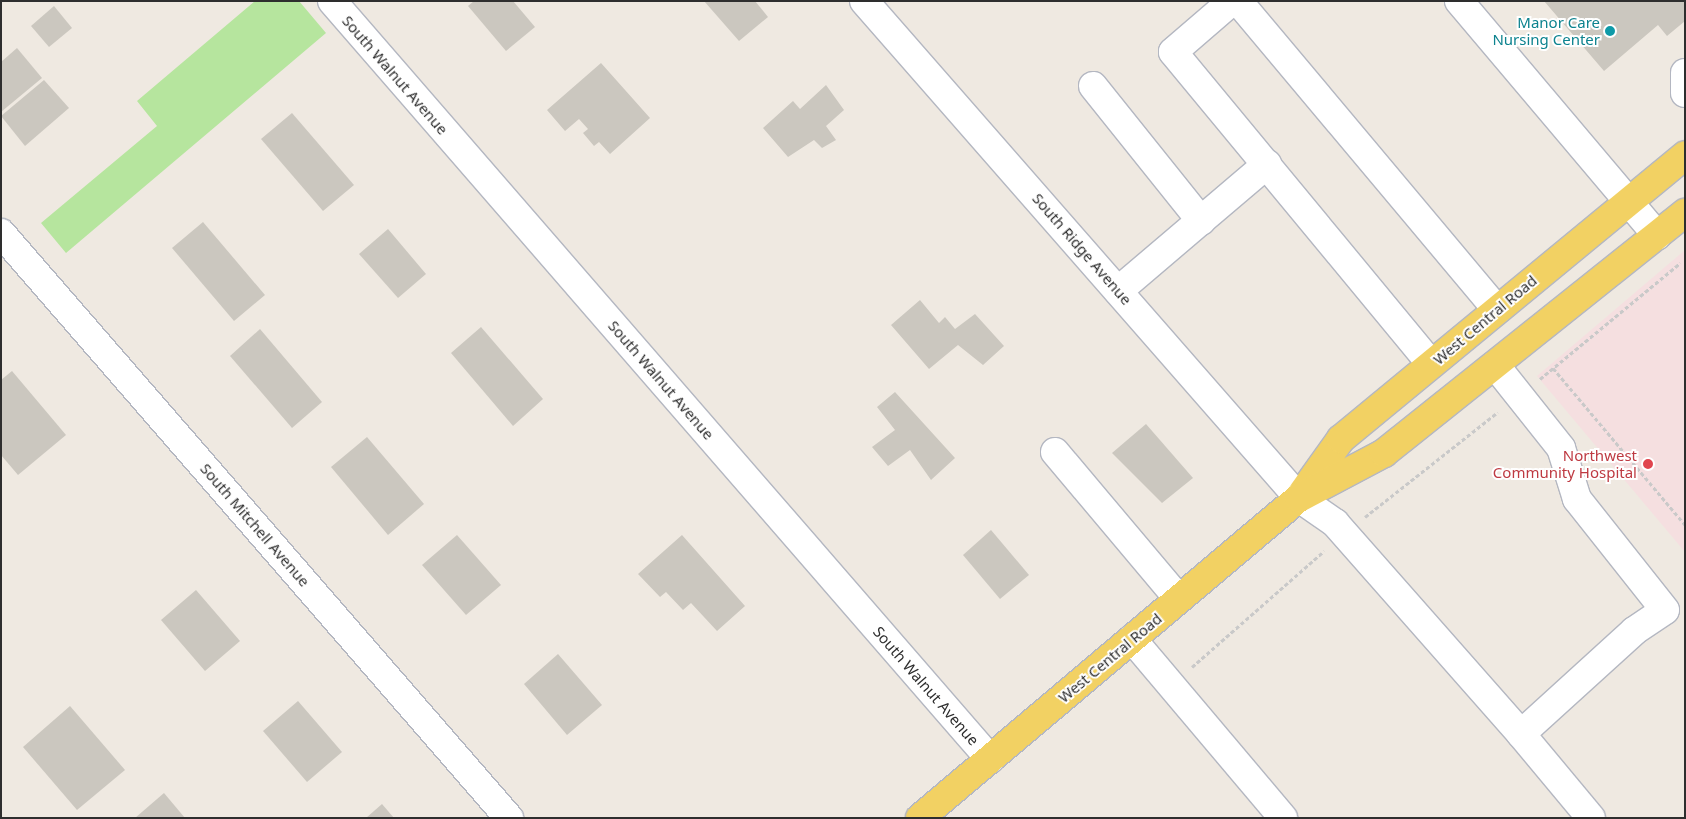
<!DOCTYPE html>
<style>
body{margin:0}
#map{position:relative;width:1686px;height:819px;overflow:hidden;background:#efe9e1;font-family:"Noto Sans",sans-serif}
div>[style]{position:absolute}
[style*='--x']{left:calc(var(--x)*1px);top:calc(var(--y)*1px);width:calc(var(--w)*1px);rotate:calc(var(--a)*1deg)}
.medical>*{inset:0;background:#f5dfe0}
.green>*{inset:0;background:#b6e59e}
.building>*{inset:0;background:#cbc7bf}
.path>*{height:3px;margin-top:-1.5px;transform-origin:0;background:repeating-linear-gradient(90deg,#c9c9c9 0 4px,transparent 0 6.5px)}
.roads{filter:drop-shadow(1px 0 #b4b7c1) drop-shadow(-1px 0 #b4b7c1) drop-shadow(0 1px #b4b7c1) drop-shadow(0 -1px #b4b7c1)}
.minor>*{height:28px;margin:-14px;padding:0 14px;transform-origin:14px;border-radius:14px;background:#fff}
.major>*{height:28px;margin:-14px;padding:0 14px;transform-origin:14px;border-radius:14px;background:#f2d163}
.dots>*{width:14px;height:14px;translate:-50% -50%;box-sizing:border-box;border:2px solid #fff;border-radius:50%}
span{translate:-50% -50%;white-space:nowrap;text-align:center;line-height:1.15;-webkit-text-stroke:4px #fff;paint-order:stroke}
.culture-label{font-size:15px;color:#0d838f}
.right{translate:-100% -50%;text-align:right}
.street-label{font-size:15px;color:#2e2e2e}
.health-label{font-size:15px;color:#be3a42}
.frame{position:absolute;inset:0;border:2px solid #2e2e2e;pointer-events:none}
</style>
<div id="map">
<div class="medical">
<div style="clip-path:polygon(1685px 250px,1685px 552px,1537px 376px)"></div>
</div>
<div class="green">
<div style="clip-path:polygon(255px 1px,299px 1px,326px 33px,66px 253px,41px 223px,157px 126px,137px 101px)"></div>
</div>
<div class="building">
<div style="clip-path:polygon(474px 1px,513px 1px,535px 27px,506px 51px,468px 6px)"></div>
<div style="clip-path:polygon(704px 1px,755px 1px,768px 17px,739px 41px)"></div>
<div style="clip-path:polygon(1544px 1px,1685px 1px,1685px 21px,1667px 36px,1658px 25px,1604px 71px)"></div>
<div style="clip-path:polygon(54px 6px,72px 28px,49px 47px,31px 26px)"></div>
<div style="clip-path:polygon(17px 48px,42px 78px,1px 112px,1px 62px)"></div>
<div style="clip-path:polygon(601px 63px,650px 118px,610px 154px,599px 142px,594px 146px,583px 133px,588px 129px,579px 119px,565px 131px,547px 110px)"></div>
<div style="clip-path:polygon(44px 80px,69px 108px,25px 146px,1px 116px)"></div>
<div style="clip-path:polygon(826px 85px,844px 110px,826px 126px,836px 140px,822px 148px,814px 140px,788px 157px,763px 128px,793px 101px,800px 109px)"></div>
<div style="clip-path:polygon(292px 113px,354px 185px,323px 211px,261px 139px)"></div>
<div style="clip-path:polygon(203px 222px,265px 295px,234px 321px,172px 248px)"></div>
<div style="clip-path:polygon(388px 229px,426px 274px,398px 298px,359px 254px)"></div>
<div style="clip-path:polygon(920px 300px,939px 323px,945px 317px,955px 329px,975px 314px,1004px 346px,983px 365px,958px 345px,929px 369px,891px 325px)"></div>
<div style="clip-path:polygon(481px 327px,543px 399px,513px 426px,451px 353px)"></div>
<div style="clip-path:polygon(260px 329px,322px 402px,292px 428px,230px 356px)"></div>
<div style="clip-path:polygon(12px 371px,66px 435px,18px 475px,1px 455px,1px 380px)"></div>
<div style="clip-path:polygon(895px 392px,955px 458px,931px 480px,910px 450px,888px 466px,872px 447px,895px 430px,877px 407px)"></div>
<div style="clip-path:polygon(1146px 424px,1193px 478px,1162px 503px,1112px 453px)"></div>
<div style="clip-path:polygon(367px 437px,424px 504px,388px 535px,331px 467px)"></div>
<div style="clip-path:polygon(991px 530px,1029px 575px,1000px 599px,963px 555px)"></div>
<div style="clip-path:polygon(457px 535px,501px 585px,466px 615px,422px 565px)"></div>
<div style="clip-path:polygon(682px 535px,745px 606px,717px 631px,691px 603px,683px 610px,666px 592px,660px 597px,638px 574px)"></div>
<div style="clip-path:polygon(196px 590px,240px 641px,205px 671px,161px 620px)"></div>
<div style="clip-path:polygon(558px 654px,602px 705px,567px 735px,524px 684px)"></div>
<div style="clip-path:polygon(298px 701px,342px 752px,307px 782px,263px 731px)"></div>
<div style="clip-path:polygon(70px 706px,125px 770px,77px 810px,23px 747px)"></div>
<div style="clip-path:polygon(164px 793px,185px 818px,135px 818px)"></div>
<div style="clip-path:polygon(382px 804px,394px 818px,366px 818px)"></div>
</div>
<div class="path">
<div style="--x:1553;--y:368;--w:205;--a:49.9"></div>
<div style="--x:1540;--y:379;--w:182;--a:-39.6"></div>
<div style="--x:1365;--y:517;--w:169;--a:-38.3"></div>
<div style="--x:1192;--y:667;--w:176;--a:-41.3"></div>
</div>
<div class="roads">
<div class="minor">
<div style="--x:332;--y:1;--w:1004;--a:49.04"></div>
<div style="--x:864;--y:1;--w:660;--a:48.81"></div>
<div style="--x:1299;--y:498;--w:44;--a:34.8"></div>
<div style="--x:1335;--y:523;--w:281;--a:48.6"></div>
<div style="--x:1521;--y:734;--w:153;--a:-42.3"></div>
<div style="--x:1634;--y:631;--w:37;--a:-34"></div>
<div style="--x:1665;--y:610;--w:142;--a:-128.4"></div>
<div style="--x:1577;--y:499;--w:53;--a:-107.4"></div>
<div style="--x:1561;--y:448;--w:106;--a:-128.5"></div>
<div style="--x:1232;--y:1;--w:78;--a:139.2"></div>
<div style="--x:1173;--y:52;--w:405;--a:50.4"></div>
<div style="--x:1238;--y:1;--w:403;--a:50"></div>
<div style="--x:1459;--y:1;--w:307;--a:49.8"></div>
<div style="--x:1685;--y:73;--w:20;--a:90"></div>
<div style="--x:1093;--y:86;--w:173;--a:51.3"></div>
<div style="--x:1;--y:233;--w:775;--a:49.03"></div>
<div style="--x:1118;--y:291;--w:196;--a:-40.4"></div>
<div style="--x:1055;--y:452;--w:192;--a:49.9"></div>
<div style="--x:1132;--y:639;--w:234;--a:49.8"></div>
<div style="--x:1521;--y:734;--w:109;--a:50.2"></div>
</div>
<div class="major">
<div style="--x:1303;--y:492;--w:65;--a:-54.4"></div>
<div style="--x:1341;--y:439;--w:446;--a:-39.5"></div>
<div style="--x:920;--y:818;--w:496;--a:-40.2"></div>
<div style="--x:1299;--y:498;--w:96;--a:-27.9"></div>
<div style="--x:1384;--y:453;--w:385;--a:-38.6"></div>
</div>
</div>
<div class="dots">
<div style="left:1610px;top:31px;background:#0f9aa8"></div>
<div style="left:1648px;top:464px;background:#e0444e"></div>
</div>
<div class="culture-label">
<span class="right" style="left:1600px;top:31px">Manor Care<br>Nursing Center</span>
</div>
<div class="street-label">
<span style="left:395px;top:75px;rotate:49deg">South Walnut Avenue</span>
<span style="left:1082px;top:249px;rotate:49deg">South Ridge Avenue</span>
<span style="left:1485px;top:320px;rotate:-40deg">West Central Road</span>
<span style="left:661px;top:380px;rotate:49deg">South Walnut Avenue</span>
<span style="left:255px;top:525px;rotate:49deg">South Mitchell Avenue</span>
<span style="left:1110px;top:658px;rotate:-40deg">West Central Road</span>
<span style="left:926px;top:686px;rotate:49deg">South Walnut Avenue</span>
</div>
<div class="health-label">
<span class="right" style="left:1637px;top:464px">Northwest<br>Community Hospital</span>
</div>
<div class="frame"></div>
</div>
